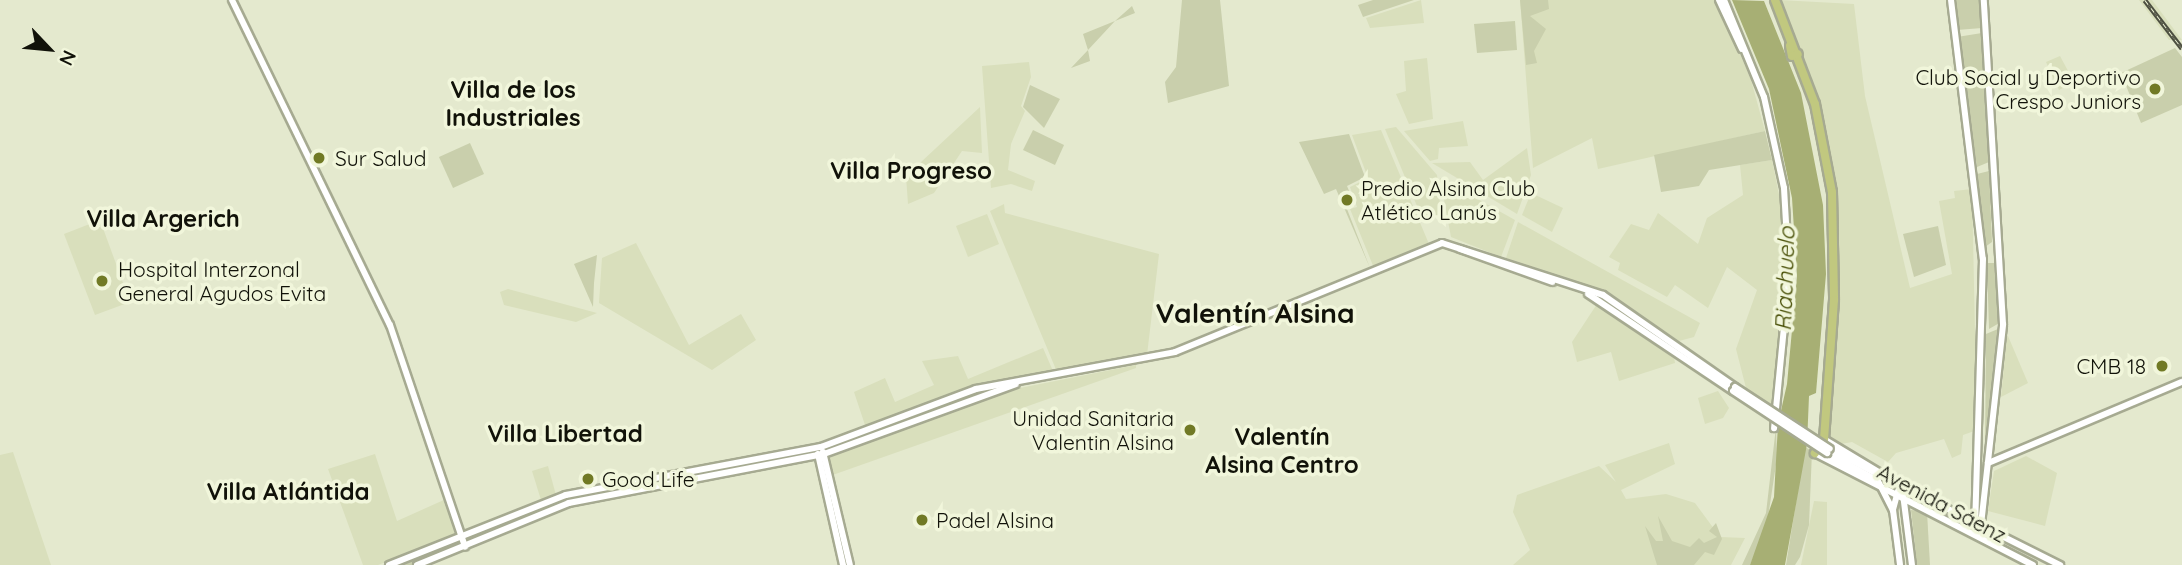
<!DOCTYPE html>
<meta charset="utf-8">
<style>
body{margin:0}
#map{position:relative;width:2182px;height:565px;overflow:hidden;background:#e4e9ce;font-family:Quicksand,sans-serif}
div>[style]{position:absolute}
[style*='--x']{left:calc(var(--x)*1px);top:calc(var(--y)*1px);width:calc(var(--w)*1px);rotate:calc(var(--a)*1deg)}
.built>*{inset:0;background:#d9dfbc}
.green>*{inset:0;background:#c9cfac}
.water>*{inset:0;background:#a7af74}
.roads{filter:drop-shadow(2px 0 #a6aa91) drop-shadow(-2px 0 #a6aa91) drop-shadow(0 2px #a6aa91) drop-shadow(0 -2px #a6aa91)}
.secondary>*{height:6px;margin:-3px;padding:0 3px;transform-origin:3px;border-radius:3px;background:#fff}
.primary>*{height:8px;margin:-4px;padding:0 4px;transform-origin:4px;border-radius:4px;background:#c1c87f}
.rail>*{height:4.5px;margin-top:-2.25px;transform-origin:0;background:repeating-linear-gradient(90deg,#f1f6db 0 5px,#4d4f41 0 10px);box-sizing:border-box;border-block:2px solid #4d4f41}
.bridges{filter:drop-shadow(2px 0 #a6aa91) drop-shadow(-2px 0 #a6aa91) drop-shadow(0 2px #a6aa91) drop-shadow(0 -2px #a6aa91)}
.secondary-bridge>*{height:6px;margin:-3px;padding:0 3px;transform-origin:3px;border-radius:3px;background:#fff}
.dots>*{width:19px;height:19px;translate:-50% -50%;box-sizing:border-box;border:4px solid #f1f6db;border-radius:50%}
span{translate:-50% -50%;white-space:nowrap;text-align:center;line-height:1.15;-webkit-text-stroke:7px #f1f6db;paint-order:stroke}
.poi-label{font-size:21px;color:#111209}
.right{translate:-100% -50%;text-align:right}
.left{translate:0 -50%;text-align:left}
.street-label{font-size:21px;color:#111209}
.water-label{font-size:23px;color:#474e05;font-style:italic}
.quarter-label{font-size:24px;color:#111209;font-weight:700}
.district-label{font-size:28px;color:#111209;font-weight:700}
.north{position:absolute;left:14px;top:14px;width:70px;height:70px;-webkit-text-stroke:5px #f1f6db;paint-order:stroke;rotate:116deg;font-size:19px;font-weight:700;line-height:28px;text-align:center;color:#111209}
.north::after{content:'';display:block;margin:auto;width:24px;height:32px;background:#111209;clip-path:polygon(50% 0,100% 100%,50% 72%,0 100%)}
</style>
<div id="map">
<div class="built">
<div style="clip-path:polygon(1421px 0,1424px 23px,1370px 28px,1366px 18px)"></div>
<div style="clip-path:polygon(1520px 0,1717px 0,1751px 80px,1765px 131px,1598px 169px,1592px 138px,1533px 168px)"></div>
<div style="clip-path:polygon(1779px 0,1854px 4px,1865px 96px,1910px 288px,1952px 274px,1939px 201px,1955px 198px,1954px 191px,1972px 189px,1977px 430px,1963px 435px,1961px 454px,1952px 458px,1944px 439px,1896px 453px,1888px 462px,1852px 442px,1841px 444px,1827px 437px,1839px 251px,1835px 195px,1818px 103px)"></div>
<div style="clip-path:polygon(2139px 0,2152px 0,2182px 40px,2169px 40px)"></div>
<div style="clip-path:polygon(2060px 56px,2074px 82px,2059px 90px,2046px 62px)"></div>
<div style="clip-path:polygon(1427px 58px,1433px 119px,1409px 124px,1396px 94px,1406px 91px,1404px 61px)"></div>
<div style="clip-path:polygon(1029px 62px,1031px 77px,1021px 106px,1025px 111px,1011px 144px,1008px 170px,1035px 181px,1032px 191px,1011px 184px,991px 188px,982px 66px)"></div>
<div style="clip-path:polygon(980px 107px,982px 153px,962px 151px,934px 193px,908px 204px,906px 176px)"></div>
<div style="clip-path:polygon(1463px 121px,1468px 146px,1439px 148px,1438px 159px,1430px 161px,1404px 131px)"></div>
<div style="clip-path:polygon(1396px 127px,1437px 175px,1441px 215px,1424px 223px,1385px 129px)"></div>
<div style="clip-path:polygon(1381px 130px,1429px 244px,1374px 268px,1350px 209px,1357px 207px,1350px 187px,1368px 178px,1352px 135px)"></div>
<div style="clip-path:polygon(1527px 148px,1531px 175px,1517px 214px,1432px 163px,1470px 162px,1483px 180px)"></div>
<div style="clip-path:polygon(1772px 160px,1786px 229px,1786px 297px,1774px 408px,1746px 388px,1736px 349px,1757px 290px,1727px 267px,1708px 308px,1675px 285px,1667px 297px,1618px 270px,1620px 263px,1609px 257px,1631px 224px,1649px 230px,1658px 213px,1698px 244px,1707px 218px,1743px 195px,1740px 165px)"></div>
<div style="clip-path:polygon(1440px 178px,1515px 220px,1501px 257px,1451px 237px)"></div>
<div style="clip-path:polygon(1531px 193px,1563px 208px,1552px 232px,1522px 215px)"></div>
<div style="clip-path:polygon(1004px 204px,1005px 213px,1159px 254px,1147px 355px,1057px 372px,990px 211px)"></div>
<div style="clip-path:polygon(987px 214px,999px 244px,968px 257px,956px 226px)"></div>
<div style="clip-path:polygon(100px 220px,130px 302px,95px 315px,64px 234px)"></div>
<div style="clip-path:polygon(1518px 222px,1700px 323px,1694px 337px,1679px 341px,1605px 292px,1506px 258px)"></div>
<div style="clip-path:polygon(636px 243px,689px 345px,741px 314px,756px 340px,712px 370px,599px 303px,602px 258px)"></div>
<div style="clip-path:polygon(508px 289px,597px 313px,576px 322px,504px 305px,500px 292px)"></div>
<div style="clip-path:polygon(1599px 301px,1673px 351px,1675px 363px,1619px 381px,1611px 352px,1577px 362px,1572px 342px)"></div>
<div style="clip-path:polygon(2008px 336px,2028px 383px,2001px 397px,2007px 336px)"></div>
<div style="clip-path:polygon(1043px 348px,1053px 371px,979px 386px,866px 428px,854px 392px,885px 378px,895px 402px,934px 385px,922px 361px,958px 356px,968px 379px)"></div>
<div style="clip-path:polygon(1136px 365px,1136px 368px,827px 477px,823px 460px,984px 395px)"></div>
<div style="clip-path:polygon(1718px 391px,1729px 408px,1723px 418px,1705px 424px,1698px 398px)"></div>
<div style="clip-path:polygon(1669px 443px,1675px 464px,1621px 490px,1626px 499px,1666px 494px,1695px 503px,1720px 537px,1745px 538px,1731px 565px,1513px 565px,1530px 550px,1513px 512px,1517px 495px,1599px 466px,1616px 482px,1605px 465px)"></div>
<div style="clip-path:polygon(13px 452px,51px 565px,0 565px,0 455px)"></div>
<div style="clip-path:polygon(375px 454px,397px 521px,446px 499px,459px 534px,378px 565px,363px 565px,328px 469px)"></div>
<div style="clip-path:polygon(2026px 456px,2057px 473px,2045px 526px,1988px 511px,1994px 471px)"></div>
<div style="clip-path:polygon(548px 466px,556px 495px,541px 500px,532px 471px)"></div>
<div style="clip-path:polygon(1814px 501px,1827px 502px,1827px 565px,1801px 565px)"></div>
</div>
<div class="green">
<div style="clip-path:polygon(1182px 0,1220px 0,1229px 86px,1168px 103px,1165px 82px,1176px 67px)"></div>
<div style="clip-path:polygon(1373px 0,1414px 0,1363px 17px,1358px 5px)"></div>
<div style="clip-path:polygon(1520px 0,1548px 0,1549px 9px,1530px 16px,1546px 29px,1534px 51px,1537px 63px,1526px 65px)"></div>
<div style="clip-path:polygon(1952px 0,1982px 0,1982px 28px,1957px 30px)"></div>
<div style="clip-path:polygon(1132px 6px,1135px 13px,1115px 21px,1088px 50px,1090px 61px,1071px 68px,1088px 50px,1083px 34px,1115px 21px)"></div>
<div style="clip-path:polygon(1515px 21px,1517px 50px,1477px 53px,1474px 24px)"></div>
<div style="clip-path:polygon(1982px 33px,1989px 162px,1977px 167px,1957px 37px)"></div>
<div style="clip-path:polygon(2175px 48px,2182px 57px,2182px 105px,2141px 123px,2121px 73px)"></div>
<div style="clip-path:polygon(1030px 85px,1060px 99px,1044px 128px,1023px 107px)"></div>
<div style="clip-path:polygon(1033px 130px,1064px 145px,1055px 165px,1023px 150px)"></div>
<div style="clip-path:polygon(1765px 131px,1772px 160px,1709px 170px,1699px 186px,1661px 192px,1654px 155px)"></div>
<div style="clip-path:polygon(1349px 134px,1365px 177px,1347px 186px,1355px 205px,1347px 209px,1370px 268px,1336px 189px,1324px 194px,1299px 142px)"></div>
<div style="clip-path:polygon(470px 143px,484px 174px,453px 188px,439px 157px)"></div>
<div style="clip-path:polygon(1989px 171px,1992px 242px,1985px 247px,1977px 174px)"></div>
<div style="clip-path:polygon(1938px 226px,1946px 265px,1914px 277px,1903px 234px)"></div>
<div style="clip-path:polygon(597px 255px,594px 283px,593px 307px,574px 264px)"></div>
<div style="clip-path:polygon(1987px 263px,1994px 263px,2001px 322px,1989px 329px)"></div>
<div style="clip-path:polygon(1998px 329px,1990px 427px,1985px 454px,1986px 334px)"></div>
<div style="clip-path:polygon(1776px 427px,1777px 458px,1767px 524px,1750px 565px,1742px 565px,1766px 513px)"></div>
<div style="clip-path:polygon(1805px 447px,1812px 451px,1809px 525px,1800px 557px,1795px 565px,1786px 565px)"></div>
<div style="clip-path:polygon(816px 448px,818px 455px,569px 503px,417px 565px,389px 565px,566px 495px)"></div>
<div style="clip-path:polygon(1911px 510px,1927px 512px,1930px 565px,1917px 565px)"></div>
<div style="clip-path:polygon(1658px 516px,1672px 541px,1690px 547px,1699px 538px,1704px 543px,1717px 537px,1709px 531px,1716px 523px,1722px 539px,1714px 555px,1705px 552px,1694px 565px,1657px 565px,1645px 526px,1656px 541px,1663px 541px)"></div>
</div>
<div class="water">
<div style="clip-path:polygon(1732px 0,1764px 1px,1801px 93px,1823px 205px,1826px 274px,1816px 393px,1809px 396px,1807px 444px,1785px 565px,1750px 565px,1774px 497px,1778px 424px,1787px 384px,1797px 276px,1792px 198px,1769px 89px)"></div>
</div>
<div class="roads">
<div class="secondary">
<div style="--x:232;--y:0;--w:361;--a:64.1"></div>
<div style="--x:390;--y:325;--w:234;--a:71.3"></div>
<div style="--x:1719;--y:0;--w:54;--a:64.9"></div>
<div style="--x:1724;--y:0;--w:105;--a:67.6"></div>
<div style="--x:1764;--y:97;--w:93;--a:77.6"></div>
<div style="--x:1784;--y:188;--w:88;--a:86.7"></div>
<div style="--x:1789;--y:276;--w:153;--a:95.6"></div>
<div style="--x:1951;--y:0;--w:261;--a:83"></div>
<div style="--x:1983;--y:259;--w:264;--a:91.7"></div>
<div style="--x:1975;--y:523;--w:14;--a:69"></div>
<div style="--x:1460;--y:249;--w:98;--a:19.7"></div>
<div style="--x:1588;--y:294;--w:174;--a:33.8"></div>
<div style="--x:1824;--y:439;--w:91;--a:31.1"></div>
<div style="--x:1902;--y:486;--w:177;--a:26.6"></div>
<div style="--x:1830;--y:449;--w:64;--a:27.8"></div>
<div style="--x:823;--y:452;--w:116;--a:76.6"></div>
<div style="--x:1815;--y:453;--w:245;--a:27.2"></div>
<div style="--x:1827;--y:453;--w:58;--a:28.8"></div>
<div style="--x:1878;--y:481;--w:33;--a:63"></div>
<div style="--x:818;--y:454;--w:114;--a:77.3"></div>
<div style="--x:1988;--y:463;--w:210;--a:-22.7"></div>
<div style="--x:1898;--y:491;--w:20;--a:105"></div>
<div style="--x:1893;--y:510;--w:55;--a:82.7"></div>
<div style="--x:1903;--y:494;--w:72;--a:82.8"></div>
<div style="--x:1980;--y:534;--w:211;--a:-83.7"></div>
<div style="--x:2003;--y:324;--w:325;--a:-93.4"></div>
<div style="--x:389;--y:565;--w:190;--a:-21.6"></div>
<div style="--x:566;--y:495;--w:259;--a:-10.7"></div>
<div style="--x:821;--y:447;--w:165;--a:-20.5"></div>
<div style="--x:976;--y:389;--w:202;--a:-10.5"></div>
<div style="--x:1175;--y:352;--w:288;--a:-22.2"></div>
<div style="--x:1442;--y:243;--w:169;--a:17.9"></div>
<div style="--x:1603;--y:295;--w:161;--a:34.9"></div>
<div style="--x:417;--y:565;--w:164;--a:-22.2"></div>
<div style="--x:569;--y:503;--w:260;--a:-10.9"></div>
<div style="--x:824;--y:454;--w:204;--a:-20"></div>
</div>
<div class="primary">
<div style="--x:1775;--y:0;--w:111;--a:69"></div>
<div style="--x:1815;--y:104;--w:90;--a:79.1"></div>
<div style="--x:1832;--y:192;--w:108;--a:88.9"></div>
<div style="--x:1834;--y:300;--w:139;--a:94.1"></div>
<div style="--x:1824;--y:439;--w:17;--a:123"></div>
<div style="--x:1790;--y:46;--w:10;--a:79"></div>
<div style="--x:1792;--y:56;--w:6;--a:-18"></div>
</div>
</div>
<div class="rail">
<div style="--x:2145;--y:0;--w:61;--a:52.4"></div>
</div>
<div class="bridges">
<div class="secondary-bridge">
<div style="--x:1735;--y:387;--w:113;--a:33.1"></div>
<div style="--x:1733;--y:391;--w:113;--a:33.4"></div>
</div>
</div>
<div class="dots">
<div style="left:2155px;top:89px;background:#717a25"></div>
<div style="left:319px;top:158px;background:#717a25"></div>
<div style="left:1347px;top:200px;background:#717a25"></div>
<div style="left:102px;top:281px;background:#717a25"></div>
<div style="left:2162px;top:366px;background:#717a25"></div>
<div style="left:1190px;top:430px;background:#717a25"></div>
<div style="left:588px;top:479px;background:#717a25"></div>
<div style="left:922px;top:520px;background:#717a25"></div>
</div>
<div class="poi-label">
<span class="right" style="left:2141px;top:89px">Club Social y Deportivo<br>Crespo Juniors</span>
<span class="left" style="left:335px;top:158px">Sur Salud</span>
<span class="left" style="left:1361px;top:200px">Predio Alsina Club<br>Atlético Lanús</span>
<span class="left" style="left:118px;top:281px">Hospital Interzonal<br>General Agudos Evita</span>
<span class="right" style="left:2146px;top:366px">CMB 18</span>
<span class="right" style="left:1174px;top:430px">Unidad Sanitaria<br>Valentin Alsina</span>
<span class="left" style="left:602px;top:479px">Good Life</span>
<span class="left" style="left:936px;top:520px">Padel Alsina</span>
</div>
<div class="street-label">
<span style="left:1942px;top:503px;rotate:28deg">Avenida Sáenz</span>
</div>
<div class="water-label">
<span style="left:1785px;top:279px;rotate:-88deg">Riachuelo</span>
</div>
<div class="quarter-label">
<span style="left:513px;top:104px">Villa de los<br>Industriales</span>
<span style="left:911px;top:171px">Villa Progreso</span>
<span style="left:163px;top:219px">Villa Argerich</span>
<span style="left:565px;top:434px">Villa Libertad</span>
<span style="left:1282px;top:451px">Valentín<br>Alsina Centro</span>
<span style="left:288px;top:492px">Villa Atlántida</span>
</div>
<div class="district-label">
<span style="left:1255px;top:313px">Valentín Alsina</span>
</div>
<div class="north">N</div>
</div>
